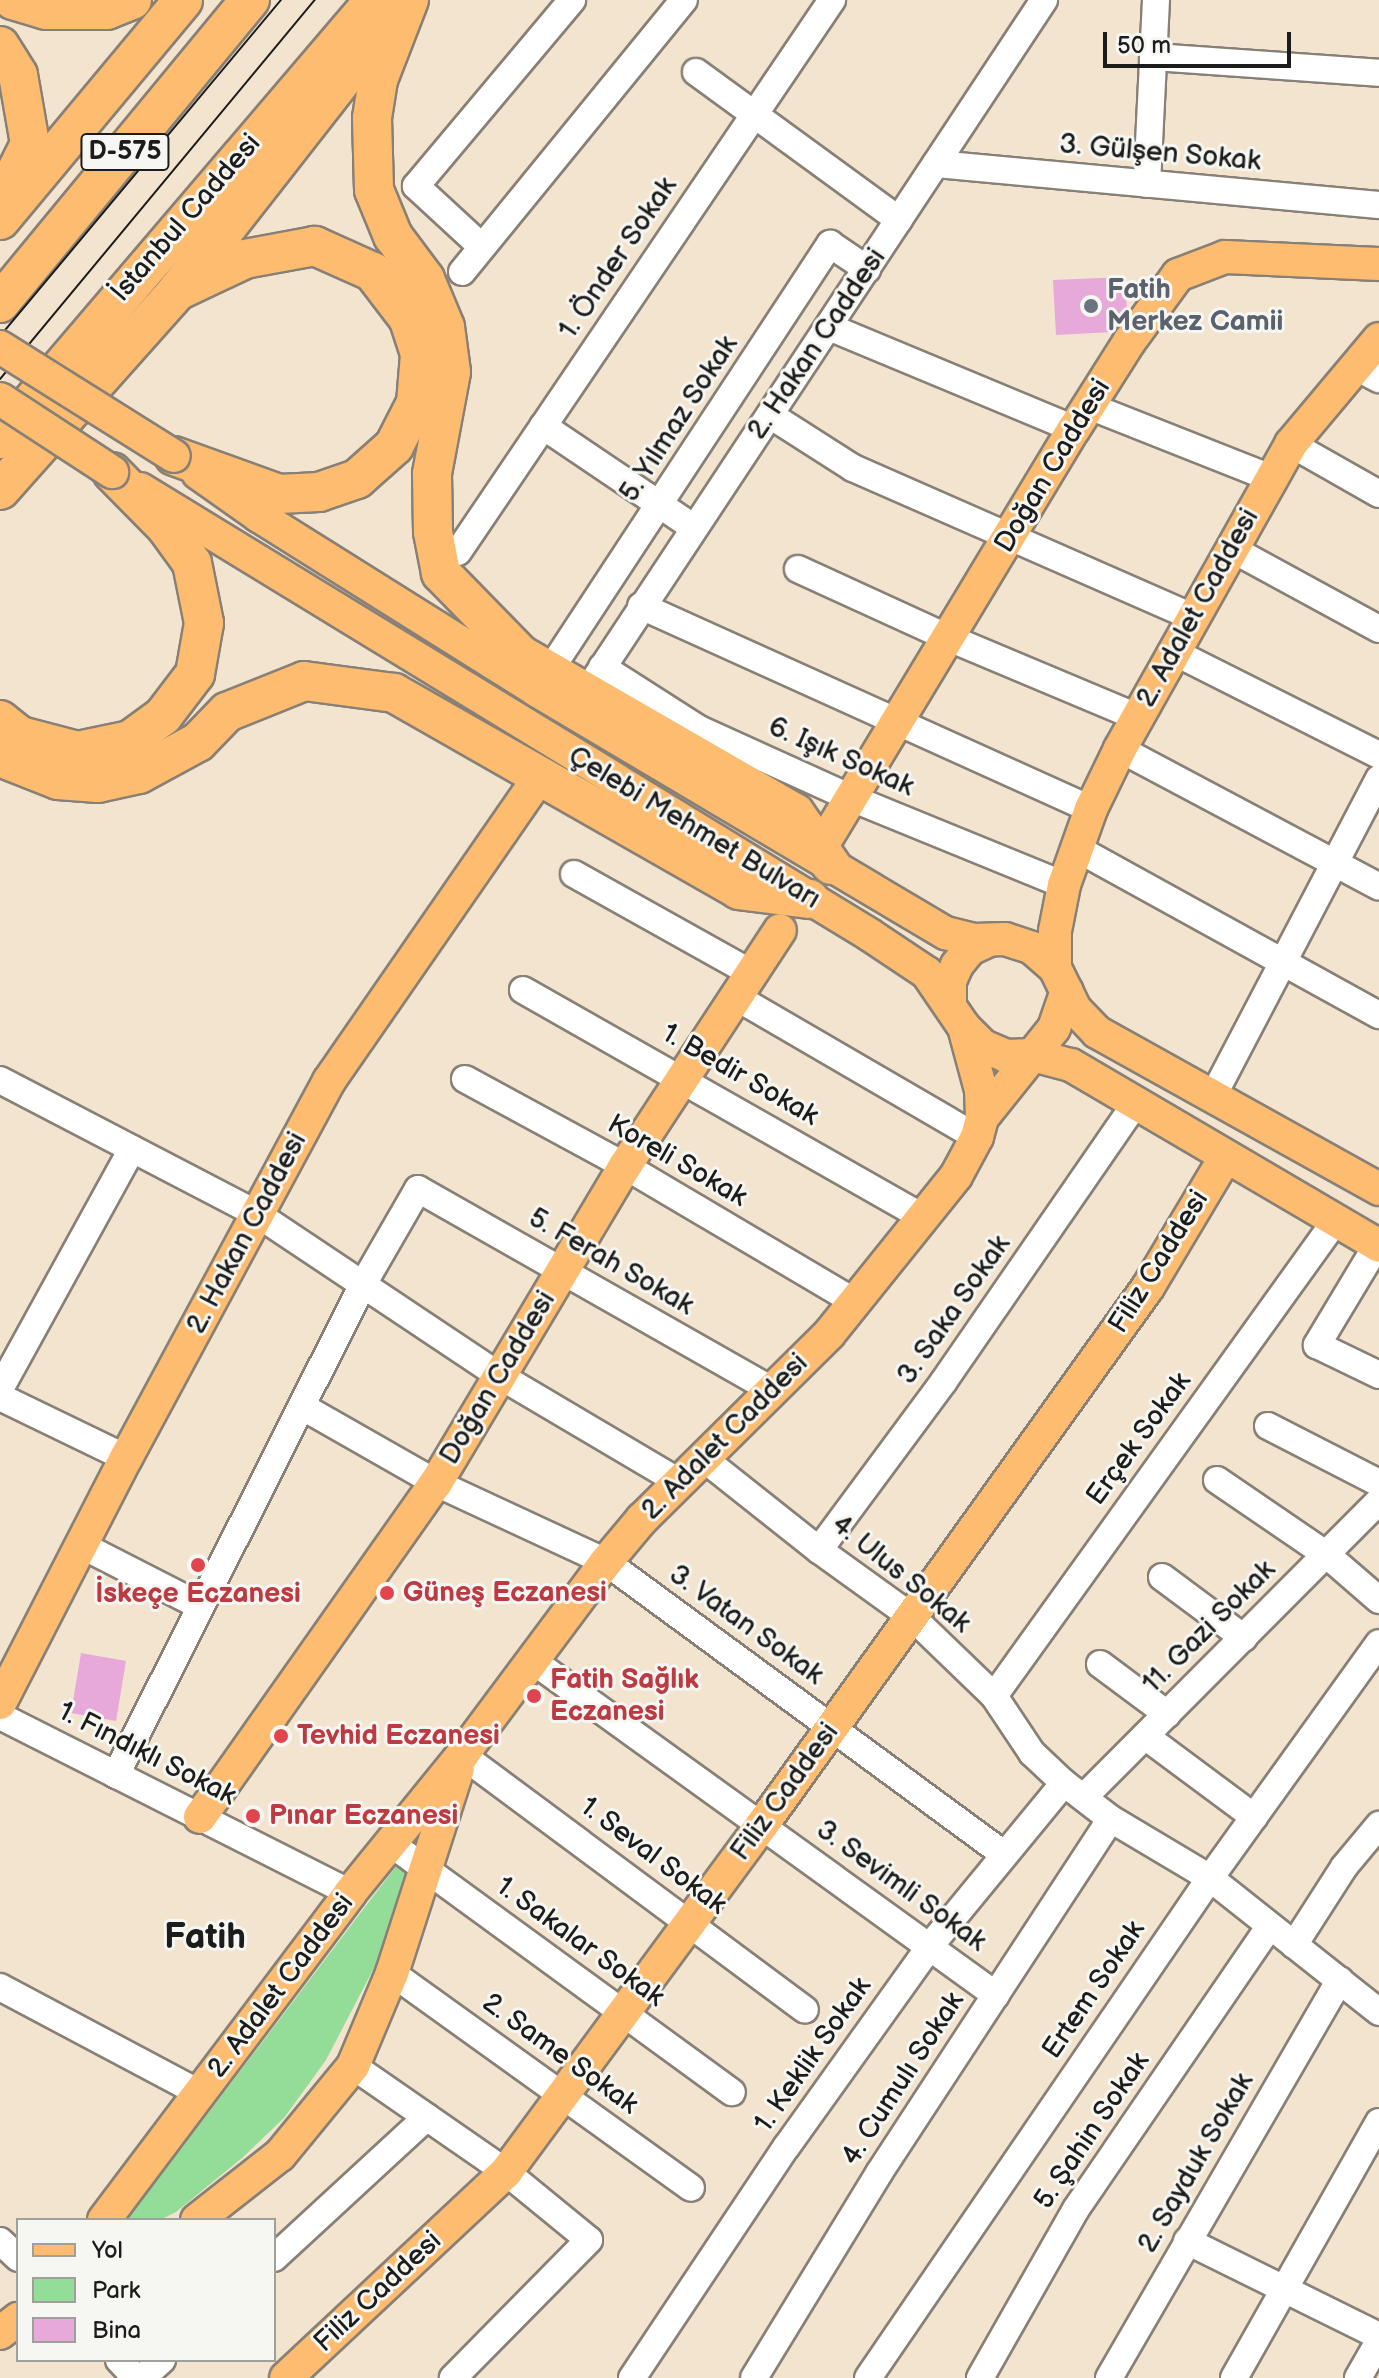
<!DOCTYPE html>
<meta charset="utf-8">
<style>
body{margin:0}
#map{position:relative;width:1379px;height:2378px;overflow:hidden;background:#f3e4cf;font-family:"Balsamiq Sans",sans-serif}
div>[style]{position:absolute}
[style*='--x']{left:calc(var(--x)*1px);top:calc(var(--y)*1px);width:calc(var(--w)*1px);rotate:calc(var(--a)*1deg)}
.green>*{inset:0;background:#93dd99}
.building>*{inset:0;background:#e7a8da}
.roads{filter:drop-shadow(2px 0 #888076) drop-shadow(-2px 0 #888076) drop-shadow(0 2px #888076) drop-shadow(0 -2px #888076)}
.minor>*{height:26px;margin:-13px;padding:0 13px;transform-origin:13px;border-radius:13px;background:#fff}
.major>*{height:32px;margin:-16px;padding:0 16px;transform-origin:16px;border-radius:16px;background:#fdbc6f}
.highway>*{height:38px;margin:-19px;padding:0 19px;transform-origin:19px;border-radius:19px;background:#fdbc6f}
.tram>*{height:2px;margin:-1px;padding:0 1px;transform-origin:1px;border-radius:1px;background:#1c1c1c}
.bridges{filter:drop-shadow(2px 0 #888076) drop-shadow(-2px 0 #888076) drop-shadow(0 2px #888076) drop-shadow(0 -2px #888076)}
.major-bridge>*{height:32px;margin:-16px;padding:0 16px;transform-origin:16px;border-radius:16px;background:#fdbc6f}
.dots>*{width:22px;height:22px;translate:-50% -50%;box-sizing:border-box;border:4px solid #f6f6f2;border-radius:50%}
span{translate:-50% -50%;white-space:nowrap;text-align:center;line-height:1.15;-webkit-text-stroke:6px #f6f6f2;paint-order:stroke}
.shield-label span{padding:2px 6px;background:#f6f6f2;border:2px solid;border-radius:6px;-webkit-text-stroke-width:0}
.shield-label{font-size:26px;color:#1c1c1c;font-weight:700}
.street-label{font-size:28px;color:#1c1c1c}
.worship-label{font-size:28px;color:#5b616d;font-weight:700}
.left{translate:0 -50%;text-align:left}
.health-label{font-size:28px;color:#be3a42;font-weight:700}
.district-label{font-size:36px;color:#1c1c1c;font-weight:700}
.legend{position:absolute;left:16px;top:2218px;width:260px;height:144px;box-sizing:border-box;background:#f6f6f2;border:2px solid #9f9f9c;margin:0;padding:10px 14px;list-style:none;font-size:24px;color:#1c1c1c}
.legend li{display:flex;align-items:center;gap:16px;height:40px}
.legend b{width:40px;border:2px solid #9f9f9c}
.scale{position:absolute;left:1103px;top:32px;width:188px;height:36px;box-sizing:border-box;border:4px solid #1c1c1c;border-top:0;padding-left:10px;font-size:24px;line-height:28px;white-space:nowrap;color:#1c1c1c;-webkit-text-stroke:6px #f6f6f2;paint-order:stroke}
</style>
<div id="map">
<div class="green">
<div style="clip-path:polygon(400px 1861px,414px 1873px,376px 1964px,326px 2060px,284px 2118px,242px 2158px,176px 2212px,160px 2220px,127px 2220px)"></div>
</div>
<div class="building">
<div style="clip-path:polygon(1125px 277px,1127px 312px,1113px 332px,1056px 335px,1053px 280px)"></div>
<div style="clip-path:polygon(81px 1653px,126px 1661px,116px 1721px,71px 1713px)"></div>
</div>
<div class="roads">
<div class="minor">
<div style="--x:1153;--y:57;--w:227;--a:4"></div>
<div style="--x:696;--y:72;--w:251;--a:36.1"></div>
<div style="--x:936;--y:164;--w:445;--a:5.3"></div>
<div style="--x:1147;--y:184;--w:184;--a:-87.2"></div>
<div style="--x:482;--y:247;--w:90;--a:-137.3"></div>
<div style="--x:416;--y:186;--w:243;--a:-50"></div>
<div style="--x:462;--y:272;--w:351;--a:-50.8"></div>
<div style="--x:829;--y:327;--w:265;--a:22.6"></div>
<div style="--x:1356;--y:367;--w:26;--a:28"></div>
<div style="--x:1089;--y:406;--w:196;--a:21.6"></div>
<div style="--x:770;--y:415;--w:98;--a:32.6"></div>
<div style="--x:853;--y:468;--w:370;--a:23.7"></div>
<div style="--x:543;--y:426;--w:182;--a:34"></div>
<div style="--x:1291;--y:444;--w:101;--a:29.6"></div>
<div style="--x:1232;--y:549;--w:167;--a:28.6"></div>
<div style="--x:458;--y:552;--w:667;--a:-55.88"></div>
<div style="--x:798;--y:569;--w:166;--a:24.6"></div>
<div style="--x:949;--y:638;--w:204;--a:22.8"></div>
<div style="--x:641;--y:606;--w:494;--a:24.3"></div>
<div style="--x:1174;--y:652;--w:229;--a:26.7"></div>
<div style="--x:554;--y:664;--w:503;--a:-56.69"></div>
<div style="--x:830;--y:244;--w:45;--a:34"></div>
<div style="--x:602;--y:667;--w:115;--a:32.6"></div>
<div style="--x:699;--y:729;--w:167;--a:24.4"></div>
<div style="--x:851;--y:798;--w:230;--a:22.2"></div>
<div style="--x:589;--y:688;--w:825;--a:-56.52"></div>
<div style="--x:1120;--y:749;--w:293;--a:28"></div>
<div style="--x:1076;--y:848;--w:346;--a:28.9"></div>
<div style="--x:574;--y:874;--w:201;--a:29.2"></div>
<div style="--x:523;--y:990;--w:461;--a:29.6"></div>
<div style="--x:736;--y:997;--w:279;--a:30.2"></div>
<div style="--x:465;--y:1079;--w:182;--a:28.5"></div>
<div style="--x:625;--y:1166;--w:267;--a:30.6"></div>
<div style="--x:0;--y:1080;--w:290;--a:27.5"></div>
<div style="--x:257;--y:1214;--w:292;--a:33.7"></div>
<div style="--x:500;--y:1376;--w:208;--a:30.6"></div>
<div style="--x:1213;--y:1096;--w:358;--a:-62.4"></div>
<div style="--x:1377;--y:1245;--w:117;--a:121"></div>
<div style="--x:1317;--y:1345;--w:69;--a:25.8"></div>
<div style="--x:0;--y:1389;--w:274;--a:-61.2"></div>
<div style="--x:0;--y:1397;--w:140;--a:25.8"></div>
<div style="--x:303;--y:1407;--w:153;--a:29.7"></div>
<div style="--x:436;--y:1483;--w:187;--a:24.9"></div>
<div style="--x:606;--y:1562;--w:493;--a:36.3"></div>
<div style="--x:1268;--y:1426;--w:125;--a:27.2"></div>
<div style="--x:704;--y:1459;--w:147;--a:38.4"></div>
<div style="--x:819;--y:1550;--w:115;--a:35.8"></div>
<div style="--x:912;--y:1617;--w:114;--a:43.9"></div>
<div style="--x:994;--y:1696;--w:69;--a:56.3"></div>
<div style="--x:1032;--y:1753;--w:44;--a:43.2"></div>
<div style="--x:1064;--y:1783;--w:59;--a:37.5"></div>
<div style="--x:1111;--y:1819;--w:115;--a:30.8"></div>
<div style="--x:1210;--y:1878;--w:216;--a:38.4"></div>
<div style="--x:1217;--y:1480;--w:133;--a:34.3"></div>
<div style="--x:1327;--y:1555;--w:69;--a:40.9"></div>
<div style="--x:83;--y:1546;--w:131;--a:27.1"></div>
<div style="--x:819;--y:1550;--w:210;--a:-53.5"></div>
<div style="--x:944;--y:1381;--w:338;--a:-55.4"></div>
<div style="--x:1162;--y:1577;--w:102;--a:36.6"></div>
<div style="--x:533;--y:1661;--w:571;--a:35.81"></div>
<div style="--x:1100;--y:1664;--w:84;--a:36.7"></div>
<div style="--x:994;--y:1696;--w:586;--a:-54.3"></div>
<div style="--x:0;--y:1716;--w:392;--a:26.8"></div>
<div style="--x:1145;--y:1736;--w:136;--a:36.6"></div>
<div style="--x:462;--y:1755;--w:427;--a:36.6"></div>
<div style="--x:116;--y:1775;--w:547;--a:-63.29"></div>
<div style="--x:362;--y:1286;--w:112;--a:-60"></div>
<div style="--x:418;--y:1189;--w:407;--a:29.6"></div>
<div style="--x:1084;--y:1797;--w:418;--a:-45.1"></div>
<div style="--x:390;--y:1843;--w:423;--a:36.1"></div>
<div style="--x:1294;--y:1945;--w:93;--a:-57.3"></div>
<div style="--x:1344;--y:1867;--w:55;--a:-50.2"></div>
<div style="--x:392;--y:1973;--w:368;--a:35.7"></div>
<div style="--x:0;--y:1987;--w:228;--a:28"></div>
<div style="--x:353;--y:2066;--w:186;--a:34.7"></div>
<div style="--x:506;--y:2172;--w:107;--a:39.3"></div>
<div style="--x:589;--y:2240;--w:194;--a:134.6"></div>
<div style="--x:0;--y:2241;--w:25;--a:43"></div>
<div style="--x:1187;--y:2241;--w:214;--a:26.3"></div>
<div style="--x:274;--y:2258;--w:208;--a:-42.7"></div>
<div style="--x:119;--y:2360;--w:25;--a:47"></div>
<div style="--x:142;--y:2378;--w:27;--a:-42"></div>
<div style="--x:632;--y:2378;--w:279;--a:-56.3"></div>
<div style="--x:787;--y:2146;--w:246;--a:-54.4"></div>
<div style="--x:930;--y:1946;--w:211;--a:-50.6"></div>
<div style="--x:754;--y:2378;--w:240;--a:-58.6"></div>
<div style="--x:879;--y:2173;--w:423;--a:-56.8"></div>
<div style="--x:868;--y:2378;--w:606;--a:-55.63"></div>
<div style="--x:1210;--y:1878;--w:289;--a:-54.3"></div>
<div style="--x:980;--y:2378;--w:194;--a:-60.4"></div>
<div style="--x:1076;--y:2209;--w:343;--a:-55.6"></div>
<div style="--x:1109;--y:2378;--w:460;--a:-59.9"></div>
<div style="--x:1234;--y:2378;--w:294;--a:-60.5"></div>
<div style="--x:1358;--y:2378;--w:43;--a:-60.4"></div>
</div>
<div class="major">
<div style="--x:198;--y:473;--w:75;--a:35.2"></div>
<div style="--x:259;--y:516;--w:327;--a:32.1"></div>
<div style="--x:536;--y:690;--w:477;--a:30.7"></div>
<div style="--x:946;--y:933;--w:29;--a:14"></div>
<div style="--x:974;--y:940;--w:31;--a:-2"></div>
<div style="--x:1005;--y:939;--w:28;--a:18"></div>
<div style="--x:1032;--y:948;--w:30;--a:41"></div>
<div style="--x:1055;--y:968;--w:46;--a:64"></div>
<div style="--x:1075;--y:1009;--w:32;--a:46"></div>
<div style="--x:1097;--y:1032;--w:323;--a:29.1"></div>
<div style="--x:140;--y:489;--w:855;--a:31.42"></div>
<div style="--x:870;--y:935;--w:69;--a:33.7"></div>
<div style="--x:927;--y:973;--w:65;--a:55.6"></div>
<div style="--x:964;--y:1027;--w:27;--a:45"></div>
<div style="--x:983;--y:1046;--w:25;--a:23"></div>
<div style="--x:1006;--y:1056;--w:27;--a:-2"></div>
<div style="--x:1033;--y:1055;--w:39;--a:15"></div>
<div style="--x:1071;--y:1065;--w:357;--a:30.4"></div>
<div style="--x:828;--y:836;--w:476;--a:-58.9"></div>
<div style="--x:1074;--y:429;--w:103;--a:-57.7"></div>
<div style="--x:1129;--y:342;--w:83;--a:-53.8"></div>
<div style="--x:1178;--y:275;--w:50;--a:-21"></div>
<div style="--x:1225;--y:257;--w:154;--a:2.6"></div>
<div style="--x:1055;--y:968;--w:37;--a:-90"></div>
<div style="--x:1055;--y:931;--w:47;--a:-78.9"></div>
<div style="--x:1064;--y:885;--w:81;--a:-70.4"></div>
<div style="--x:1091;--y:809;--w:67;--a:-64.2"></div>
<div style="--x:1120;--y:749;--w:350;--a:-60.7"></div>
<div style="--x:1291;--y:444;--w:137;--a:-50"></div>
<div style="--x:950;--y:1003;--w:22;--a:-90"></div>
<div style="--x:950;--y:981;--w:17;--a:-66"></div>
<div style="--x:957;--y:965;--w:21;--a:-51"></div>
<div style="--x:970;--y:949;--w:19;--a:-25"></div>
<div style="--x:982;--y:1118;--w:115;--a:-51.3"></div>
<div style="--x:1054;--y:1028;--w:39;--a:-71"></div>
<div style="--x:0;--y:1703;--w:276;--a:-62.8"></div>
<div style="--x:126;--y:1458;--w:428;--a:-61.7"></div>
<div style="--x:329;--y:1081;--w:359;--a:-55.3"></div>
<div style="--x:200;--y:1817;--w:409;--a:-54.8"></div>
<div style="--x:436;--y:1483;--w:369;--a:-59.2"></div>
<div style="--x:625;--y:1166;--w:282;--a:-56.7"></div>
<div style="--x:104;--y:2220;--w:409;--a:-53"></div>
<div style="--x:350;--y:1893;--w:178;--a:-50.9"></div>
<div style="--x:462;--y:1755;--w:241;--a:-53.3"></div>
<div style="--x:606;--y:1562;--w:56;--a:-50.1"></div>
<div style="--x:642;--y:1519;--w:263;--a:-44.7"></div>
<div style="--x:829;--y:1334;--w:203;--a:-51.2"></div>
<div style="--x:956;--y:1176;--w:44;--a:-61.7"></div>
<div style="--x:977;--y:1137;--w:20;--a:-75"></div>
<div style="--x:982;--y:1118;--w:28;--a:-92"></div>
<div style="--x:981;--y:1090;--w:65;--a:-105.1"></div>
<div style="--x:197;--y:2220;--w:105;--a:-38.1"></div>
<div style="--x:280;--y:2155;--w:115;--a:-50.6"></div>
<div style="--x:353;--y:2066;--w:101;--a:-67.2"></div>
<div style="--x:392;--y:1973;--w:214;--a:-72.1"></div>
<div style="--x:0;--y:2333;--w:23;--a:-38"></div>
<div style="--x:286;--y:2378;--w:301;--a:-43.1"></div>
<div style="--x:506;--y:2172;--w:431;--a:-53.6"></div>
<div style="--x:762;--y:1825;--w:662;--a:-54.34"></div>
<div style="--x:1148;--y:1287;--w:152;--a:-59.2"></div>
</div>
<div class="highway">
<div style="--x:13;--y:0;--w:34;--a:17"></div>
<div style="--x:46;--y:10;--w:61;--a:0"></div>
<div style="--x:107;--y:10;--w:27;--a:-22"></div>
<div style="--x:409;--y:0;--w:86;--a:111.2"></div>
<div style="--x:378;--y:80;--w:38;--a:99"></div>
<div style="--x:372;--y:118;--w:72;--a:88.4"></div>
<div style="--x:374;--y:190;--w:50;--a:67.6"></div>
<div style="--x:393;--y:236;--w:54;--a:53.3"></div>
<div style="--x:425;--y:279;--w:52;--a:67.4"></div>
<div style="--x:445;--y:327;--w:45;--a:82.4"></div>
<div style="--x:451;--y:372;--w:104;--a:100.6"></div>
<div style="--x:432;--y:474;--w:58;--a:89"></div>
<div style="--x:433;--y:532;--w:42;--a:79"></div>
<div style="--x:441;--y:573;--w:115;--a:45.7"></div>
<div style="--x:521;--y:655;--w:316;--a:30"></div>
<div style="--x:795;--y:813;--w:63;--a:55.3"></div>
<div style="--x:0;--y:46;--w:34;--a:58"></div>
<div style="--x:18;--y:75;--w:70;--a:80.1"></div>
<div style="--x:30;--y:144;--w:49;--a:116.6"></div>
<div style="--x:0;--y:220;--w:286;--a:-50.2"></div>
<div style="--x:0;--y:303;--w:393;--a:-50.5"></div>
<div style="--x:0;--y:439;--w:573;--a:-49.53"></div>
<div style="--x:174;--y:456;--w:112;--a:19.9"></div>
<div style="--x:279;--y:494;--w:40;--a:-2.9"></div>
<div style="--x:319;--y:492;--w:40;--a:-18.9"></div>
<div style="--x:357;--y:479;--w:50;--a:-41.7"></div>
<div style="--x:394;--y:446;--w:48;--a:-62.9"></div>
<div style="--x:416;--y:403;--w:49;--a:-85.3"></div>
<div style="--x:420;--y:354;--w:38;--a:-108"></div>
<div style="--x:408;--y:318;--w:58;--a:-127.3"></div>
<div style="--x:373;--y:272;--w:64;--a:-155.9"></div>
<div style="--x:315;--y:246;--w:71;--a:169.5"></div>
<div style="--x:245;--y:259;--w:75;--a:154.8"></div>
<div style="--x:0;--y:490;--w:266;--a:-48.3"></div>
<div style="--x:177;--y:291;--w:343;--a:-52"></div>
<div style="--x:0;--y:720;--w:26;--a:39"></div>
<div style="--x:20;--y:736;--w:59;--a:14.7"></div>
<div style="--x:77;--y:751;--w:54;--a:-11.7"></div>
<div style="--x:130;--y:740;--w:41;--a:-36"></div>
<div style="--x:163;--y:716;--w:53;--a:-52.7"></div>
<div style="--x:195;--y:674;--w:52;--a:-80"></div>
<div style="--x:204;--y:623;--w:61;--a:-101.3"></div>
<div style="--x:192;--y:563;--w:44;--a:-125.8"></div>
<div style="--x:166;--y:527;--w:77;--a:-134.5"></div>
<div style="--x:0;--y:757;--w:62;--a:21.6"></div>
<div style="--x:58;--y:780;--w:40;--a:4.3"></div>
<div style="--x:98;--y:783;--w:42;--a:-12.4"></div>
<div style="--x:139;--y:774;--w:67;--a:-28.5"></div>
<div style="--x:198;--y:742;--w:42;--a:-46"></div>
<div style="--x:227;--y:712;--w:83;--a:-21.9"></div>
<div style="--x:304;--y:681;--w:91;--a:7.6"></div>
<div style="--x:394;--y:693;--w:397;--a:29.7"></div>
<div style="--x:739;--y:890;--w:71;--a:7.3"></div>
</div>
</div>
<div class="tram">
<div style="--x:0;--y:336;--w:438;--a:-50.1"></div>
<div style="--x:0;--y:379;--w:493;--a:-50.3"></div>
</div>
<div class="bridges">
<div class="major-bridge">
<div style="--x:0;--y:347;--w:205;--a:32.1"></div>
<div style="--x:0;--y:399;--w:134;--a:33.1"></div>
</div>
</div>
<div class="dots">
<div style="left:1091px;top:306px;background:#6b7280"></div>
<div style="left:198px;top:1565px;background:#e0444e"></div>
<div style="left:387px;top:1593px;background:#e0444e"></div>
<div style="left:534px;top:1696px;background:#e0444e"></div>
<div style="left:281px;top:1736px;background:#e0444e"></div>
<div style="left:253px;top:1816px;background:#e0444e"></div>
</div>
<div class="shield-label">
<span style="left:125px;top:152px">D-575</span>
</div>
<div class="street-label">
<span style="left:1160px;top:153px;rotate:5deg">3. Gülşen Sokak</span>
<span style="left:186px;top:218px;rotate:-49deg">İstanbul Caddesi</span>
<span style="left:618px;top:258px;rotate:-56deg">1. Önder Sokak</span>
<span style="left:817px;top:344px;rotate:-56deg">2. Hakan Caddesi</span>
<span style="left:679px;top:419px;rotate:-57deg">5. Yılmaz Sokak</span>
<span style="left:1053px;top:466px;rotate:-59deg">Doğan Caddesi</span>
<span style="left:1198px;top:608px;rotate:-61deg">2. Adalet Caddesi</span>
<span style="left:841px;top:757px;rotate:24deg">6. Işık Sokak</span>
<span style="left:694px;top:828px;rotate:31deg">Çelebi Mehmet Bulvarı</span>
<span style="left:740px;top:1075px;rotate:30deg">1. Bedir Sokak</span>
<span style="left:677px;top:1161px;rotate:30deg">Koreli Sokak</span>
<span style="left:247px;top:1233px;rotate:-62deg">2. Hakan Caddesi</span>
<span style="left:611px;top:1262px;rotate:30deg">5. Ferah Sokak</span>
<span style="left:1159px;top:1262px;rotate:-58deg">Filiz Caddesi</span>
<span style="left:954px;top:1310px;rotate:-55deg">3. Saka Sokak</span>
<span style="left:498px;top:1378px;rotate:-59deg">Doğan Caddesi</span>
<span style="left:725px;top:1437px;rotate:-45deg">2. Adalet Caddesi</span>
<span style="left:1139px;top:1439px;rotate:-54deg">Erçek Sokak</span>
<span style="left:901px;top:1574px;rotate:39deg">4. Ulus Sokak</span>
<span style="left:746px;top:1625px;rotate:36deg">3. Vatan Sokak</span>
<span style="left:1209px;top:1627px;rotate:-45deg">11. Gazi Sokak</span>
<span style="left:147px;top:1754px;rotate:27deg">1. Fındıklı Sokak</span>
<span style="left:785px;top:1792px;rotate:-54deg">Filiz Caddesi</span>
<span style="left:653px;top:1856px;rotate:37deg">1. Seval Sokak</span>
<span style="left:901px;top:1886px;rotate:36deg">3. Sevimli Sokak</span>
<span style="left:580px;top:1942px;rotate:36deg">1. Sakalar Sokak</span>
<span style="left:281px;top:1986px;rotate:-53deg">2. Adalet Caddesi</span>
<span style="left:1094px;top:1990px;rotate:-56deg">Ertem Sokak</span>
<span style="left:560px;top:2054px;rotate:36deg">2. Same Sokak</span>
<span style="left:813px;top:2055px;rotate:-55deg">1. Keklik Sokak</span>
<span style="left:903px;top:2079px;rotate:-57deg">4. Cumulı Sokak</span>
<span style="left:1092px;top:2131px;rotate:-56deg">5. Şahin Sokak</span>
<span style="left:1196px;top:2163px;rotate:-60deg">2. Sayduk Sokak</span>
<span style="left:378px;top:2292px;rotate:-43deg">Filiz Caddesi</span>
</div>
<div class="worship-label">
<span class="left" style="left:1107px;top:306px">Fatih<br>Merkez Camii</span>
</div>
<div class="health-label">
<span class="left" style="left:403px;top:1593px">Güneş Eczanesi</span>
<span style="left:198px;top:1594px">İskeçe Eczanesi</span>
<span class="left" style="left:550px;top:1696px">Fatih Sağlık<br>Eczanesi</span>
<span class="left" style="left:297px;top:1736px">Tevhid Eczanesi</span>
<span class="left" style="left:269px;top:1816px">Pınar Eczanesi</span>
</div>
<div class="district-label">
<span style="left:205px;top:1938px">Fatih</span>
</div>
<ul class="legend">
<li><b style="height:10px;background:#fdbc6f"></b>Yol</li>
<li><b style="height:22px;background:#93dd99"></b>Park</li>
<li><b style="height:22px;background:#e7a8da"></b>Bina</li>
</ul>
<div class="scale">50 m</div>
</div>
